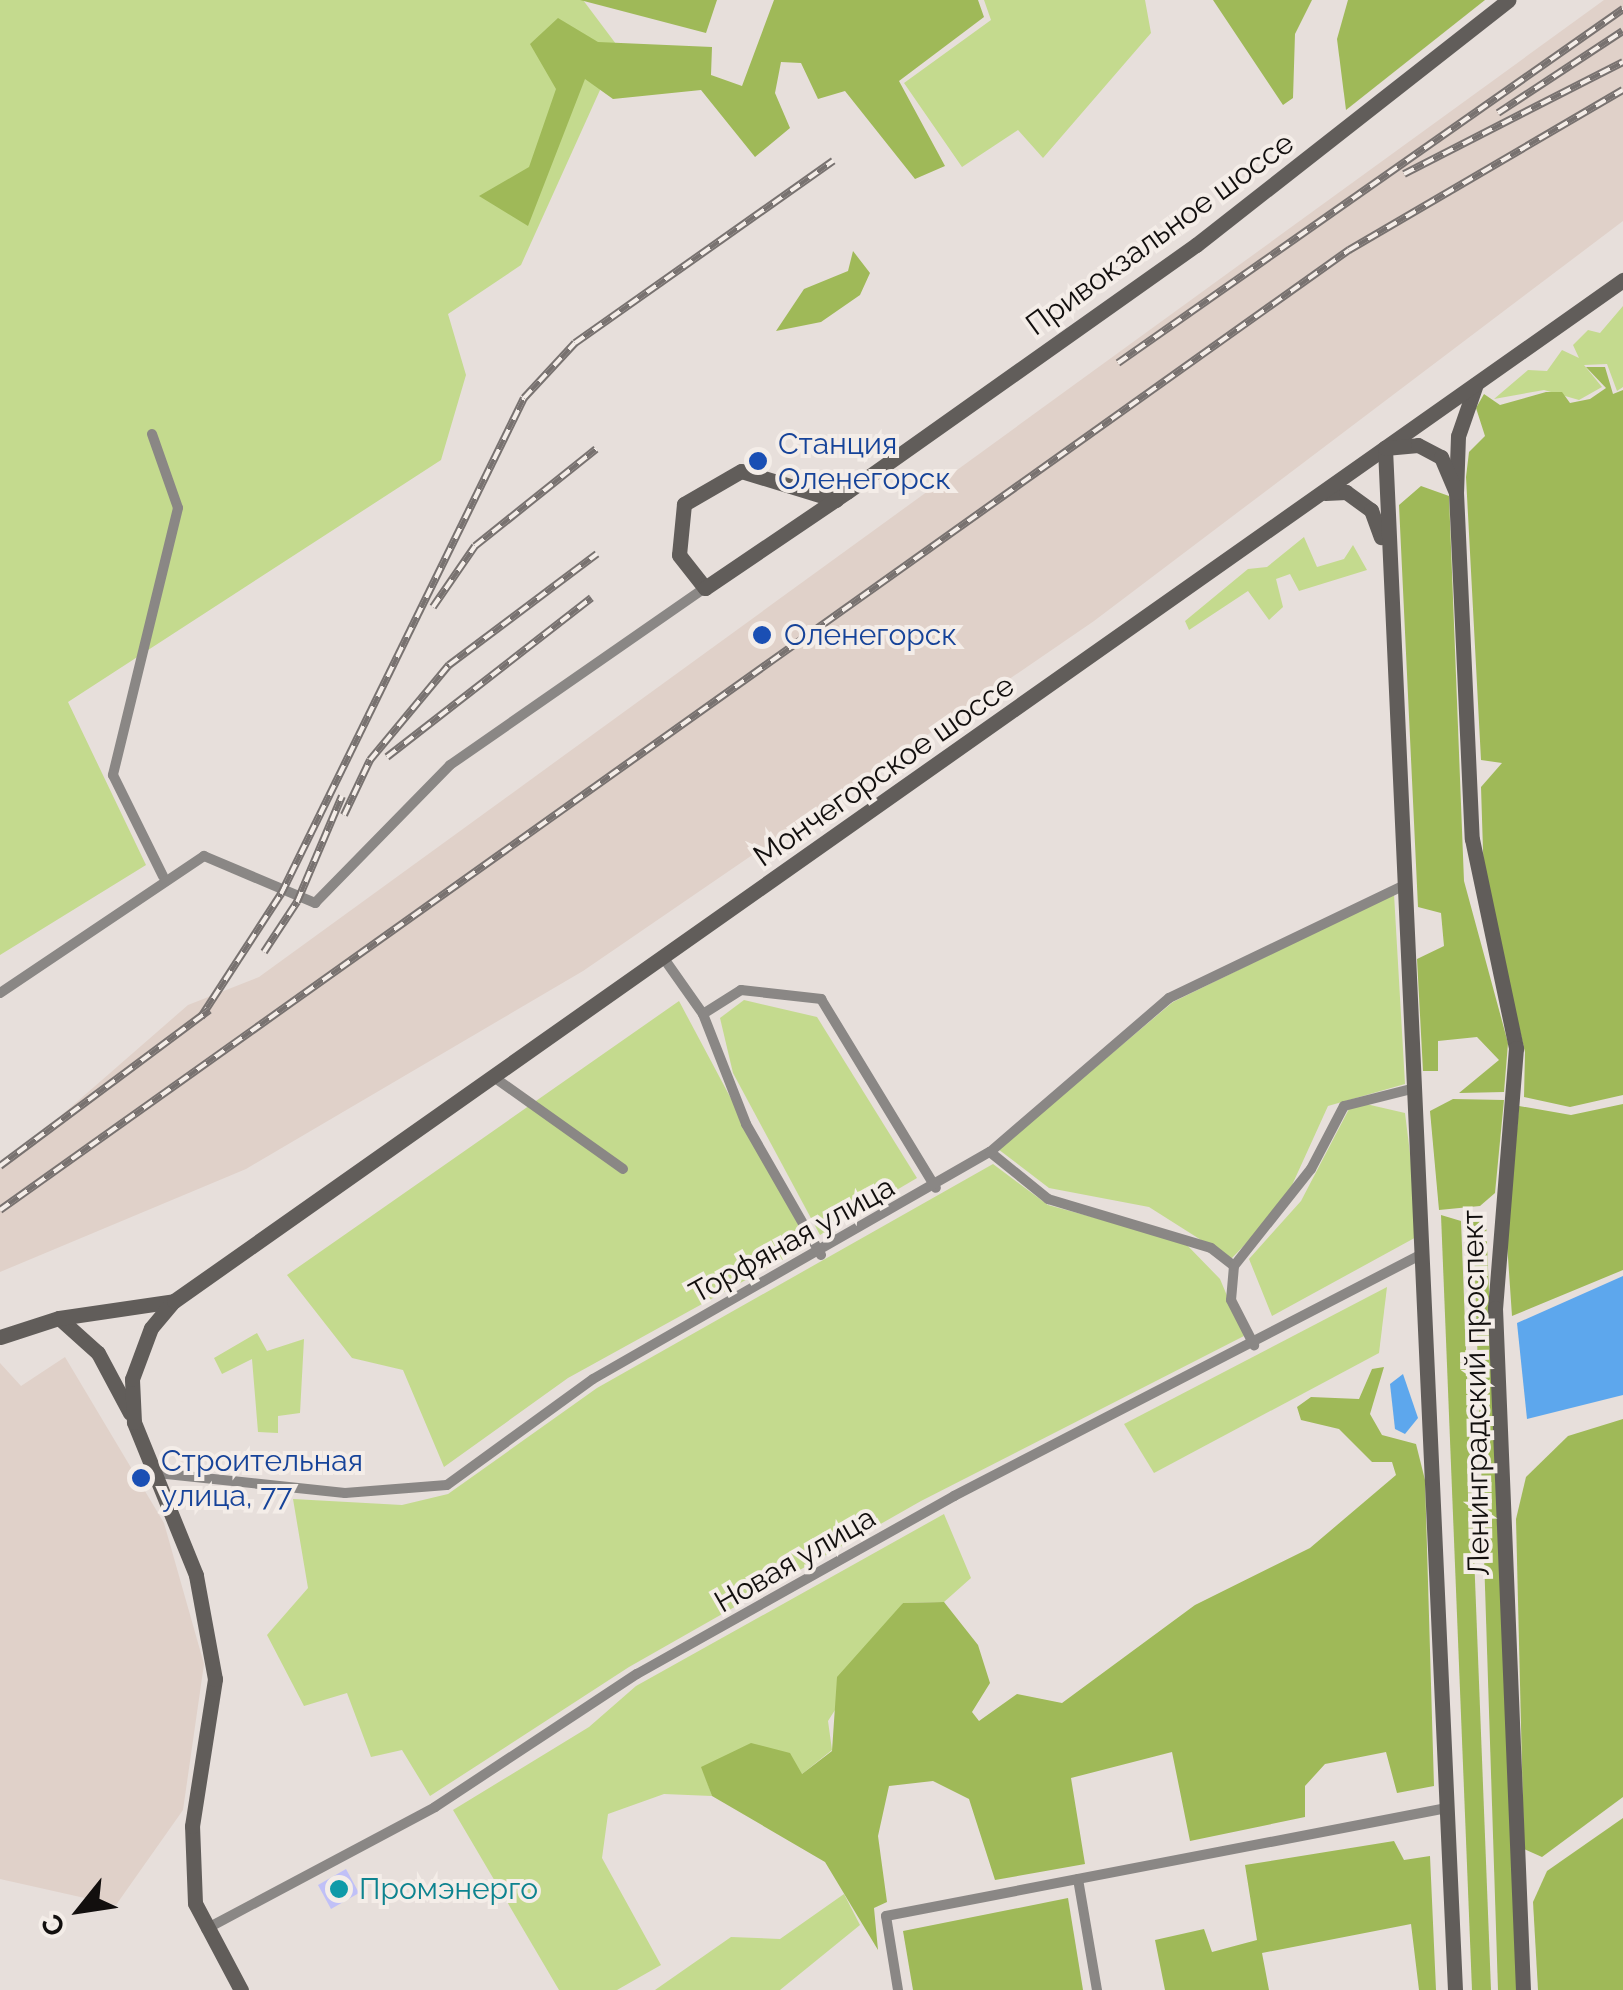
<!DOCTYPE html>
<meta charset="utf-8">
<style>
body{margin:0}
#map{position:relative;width:1623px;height:1990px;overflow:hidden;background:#e7dfdb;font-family:Raleway,sans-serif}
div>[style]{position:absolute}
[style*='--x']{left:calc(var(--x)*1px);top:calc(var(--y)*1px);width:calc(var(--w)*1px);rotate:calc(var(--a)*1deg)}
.built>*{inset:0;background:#e0d1c9}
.green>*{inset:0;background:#c4da8e}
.forest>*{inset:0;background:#9fb958}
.water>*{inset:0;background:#5da7ed}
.building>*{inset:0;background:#c0c0f7}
.street>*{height:10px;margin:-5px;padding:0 5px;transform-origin:5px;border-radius:5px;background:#8a8785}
.secondary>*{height:15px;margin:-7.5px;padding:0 7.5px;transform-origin:7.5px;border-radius:7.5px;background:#615d5a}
.rail>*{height:8px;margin-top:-4px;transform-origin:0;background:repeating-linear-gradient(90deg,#f4ede8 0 11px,#787270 0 22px);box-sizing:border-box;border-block:2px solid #787270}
.dots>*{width:28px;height:28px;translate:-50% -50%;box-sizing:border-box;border:5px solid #f4ede8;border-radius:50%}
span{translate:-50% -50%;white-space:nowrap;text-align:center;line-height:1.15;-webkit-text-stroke:8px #f4ede8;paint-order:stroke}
.street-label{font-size:30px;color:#120f0e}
.transit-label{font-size:30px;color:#164399}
.left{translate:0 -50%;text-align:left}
.culture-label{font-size:30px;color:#0d838f}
.north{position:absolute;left:30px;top:1860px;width:100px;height:100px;-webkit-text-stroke:8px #f4ede8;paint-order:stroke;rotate:240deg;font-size:28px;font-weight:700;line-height:40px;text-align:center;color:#120f0e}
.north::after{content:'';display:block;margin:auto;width:35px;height:45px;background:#120f0e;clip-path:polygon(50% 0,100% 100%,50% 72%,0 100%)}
</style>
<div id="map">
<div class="built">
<div style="clip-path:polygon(1604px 0,1623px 0,1623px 221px,1094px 621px,583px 971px,246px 1169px,0 1272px,0 1169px,188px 1005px,259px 977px)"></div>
<div style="clip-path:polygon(65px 1357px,164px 1523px,204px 1664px,183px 1810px,116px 1905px,0 1879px,0 1363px,21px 1386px)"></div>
</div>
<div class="green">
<div style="clip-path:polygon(0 0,583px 0,619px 48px,521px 265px,448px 314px,466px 375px,441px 460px,68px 702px,146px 865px,0 955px)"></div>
<div style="clip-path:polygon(984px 0,1145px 0,1151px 33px,1043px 158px,1018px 130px,962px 167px,904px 83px,991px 20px)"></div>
<div style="clip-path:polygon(1623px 306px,1623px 387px,1617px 391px,1607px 364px,1584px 365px,1602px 387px,1579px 400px,1544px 390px,1494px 399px,1528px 370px,1547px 371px,1562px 350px,1579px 358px,1573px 345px,1588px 330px,1600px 333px)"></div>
<div style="clip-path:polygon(1304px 537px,1317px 567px,1344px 559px,1353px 545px,1367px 570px,1299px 591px,1290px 574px,1276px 579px,1283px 607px,1269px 620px,1248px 591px,1189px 630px,1185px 621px,1248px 569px,1267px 567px)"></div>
<div style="clip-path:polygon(1394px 894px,1405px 1084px,1328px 1106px,1283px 1205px,1231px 1259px,1149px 1207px,1049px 1188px,998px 1149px,1173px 1002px)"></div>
<div style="clip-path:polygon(744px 1000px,817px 1017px,917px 1178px,820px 1235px,733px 1073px,720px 1018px)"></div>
<div style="clip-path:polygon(679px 1001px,809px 1245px,568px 1378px,444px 1467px,403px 1370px,352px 1358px,287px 1275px)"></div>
<div style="clip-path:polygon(1366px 1104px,1405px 1113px,1420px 1235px,1272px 1316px,1249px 1259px,1301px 1201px,1349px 1109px)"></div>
<div style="clip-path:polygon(993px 1164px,1048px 1205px,1184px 1242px,1220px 1279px,1244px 1336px,921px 1501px,629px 1667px,430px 1796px,402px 1750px,371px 1757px,347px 1693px,304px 1706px,267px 1635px,308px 1588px,293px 1499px,402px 1505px,448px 1494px,597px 1388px)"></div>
<div style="clip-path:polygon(1387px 1287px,1379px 1353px,1154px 1473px,1124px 1424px)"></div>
<div style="clip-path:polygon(257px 1333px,267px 1351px,304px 1339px,300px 1413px,278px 1416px,278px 1433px,258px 1432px,252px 1359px,222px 1374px,214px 1358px)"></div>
<div style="clip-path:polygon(944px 1514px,971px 1578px,944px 1602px,903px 1603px,828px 1721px,832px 1750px,802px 1774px,702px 1767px,712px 1796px,664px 1794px,608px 1814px,602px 1858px,661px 1965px,617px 1990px,559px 1990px,453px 1810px,589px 1727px,636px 1686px)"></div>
<div style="clip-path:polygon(844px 1894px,860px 1925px,780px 1990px,655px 1990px,731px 1937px,780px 1939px)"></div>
</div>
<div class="forest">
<div style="clip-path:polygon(580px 0,717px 0,706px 33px)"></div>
<div style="clip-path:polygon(774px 0,978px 0,984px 17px,899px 81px,945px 166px,915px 179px,845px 91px,818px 99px,801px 63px,781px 62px,775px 93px,790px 128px,755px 157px,701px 90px,613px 99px,585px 79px,528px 226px,479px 196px,529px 167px,556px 89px,530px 44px,558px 18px,598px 42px,712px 47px,711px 75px,742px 86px)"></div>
<div style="clip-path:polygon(1213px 0,1312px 0,1295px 34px,1293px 98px,1283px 105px)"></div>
<div style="clip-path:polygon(1348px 0,1485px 0,1346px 110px,1337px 39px)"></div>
<div style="clip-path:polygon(853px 251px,870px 273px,860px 295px,821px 322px,776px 331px,804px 289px,848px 271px)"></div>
<div style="clip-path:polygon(1586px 367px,1605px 367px,1613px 394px,1623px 390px,1623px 1095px,1570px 1107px,1524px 1097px,1525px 1052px,1484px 882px,1481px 787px,1502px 763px,1481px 760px,1466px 477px,1469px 452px,1485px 436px,1476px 408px,1484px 394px,1500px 405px,1546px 392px,1562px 392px,1570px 403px,1590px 399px,1606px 388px)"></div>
<div style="clip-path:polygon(1421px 486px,1449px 496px,1464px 881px,1508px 1043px,1504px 1092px,1459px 1093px,1499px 1060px,1477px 1037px,1438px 1041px,1438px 1071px,1423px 1071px,1417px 959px,1444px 946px,1441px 913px,1418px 907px,1399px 505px)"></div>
<div style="clip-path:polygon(1453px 1099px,1504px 1100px,1495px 1193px,1480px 1206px,1439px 1210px,1430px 1111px)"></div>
<div style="clip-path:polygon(1623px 1104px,1623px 1270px,1512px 1316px,1507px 1243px,1519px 1106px,1571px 1115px)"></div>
<div style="clip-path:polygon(1441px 1215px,1461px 1221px,1491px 1990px,1472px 1990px)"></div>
<div style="clip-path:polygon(1473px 1215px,1486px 1220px,1518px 1990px,1498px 1990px)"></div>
<div style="clip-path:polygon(1384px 1367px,1370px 1414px,1382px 1435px,1416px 1444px,1425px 1480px,1434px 1786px,1397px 1793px,1386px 1752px,1325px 1764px,1305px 1786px,1305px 1817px,1190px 1841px,1172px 1752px,1071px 1778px,1085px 1864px,995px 1880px,969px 1799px,933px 1781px,889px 1786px,878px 1836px,887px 1902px,874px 1908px,878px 1950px,825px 1862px,712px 1796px,701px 1767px,751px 1743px,790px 1753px,802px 1774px,832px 1751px,837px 1677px,903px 1603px,944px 1602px,978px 1645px,990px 1683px,972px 1712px,979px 1721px,1017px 1694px,1062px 1703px,1195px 1605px,1310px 1548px,1396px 1475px,1392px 1462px,1372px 1462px,1339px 1429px,1301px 1420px,1297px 1407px,1311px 1397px,1359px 1399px,1372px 1369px)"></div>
<div style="clip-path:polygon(1623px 1419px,1623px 1797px,1542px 1857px,1524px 1849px,1516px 1519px,1526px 1477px,1568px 1436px)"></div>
<div style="clip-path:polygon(1623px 1818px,1623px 1990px,1538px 1990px,1533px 1902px,1547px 1871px)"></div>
<div style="clip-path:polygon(1394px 1841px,1404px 1860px,1430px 1856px,1436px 1990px,1419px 1990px,1411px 1924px,1262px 1953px,1269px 1990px,1165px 1990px,1155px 1940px,1204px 1929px,1212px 1952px,1257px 1940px,1245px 1865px)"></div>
<div style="clip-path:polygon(1068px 1898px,1083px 1990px,913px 1990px,903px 1931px)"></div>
</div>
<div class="water">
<div style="clip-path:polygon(1623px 1276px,1623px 1395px,1527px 1419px,1517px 1323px)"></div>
<div style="clip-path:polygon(1403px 1374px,1418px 1418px,1405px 1434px,1395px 1429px,1390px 1384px)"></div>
</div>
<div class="building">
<div style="clip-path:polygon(346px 1869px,359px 1893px,331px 1909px,318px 1885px)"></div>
</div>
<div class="street">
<div style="--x:152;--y:434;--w:78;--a:70.6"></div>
<div style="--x:178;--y:508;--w:275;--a:103.7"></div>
<div style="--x:113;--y:775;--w:113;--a:63.7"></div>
<div style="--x:665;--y:960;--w:66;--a:54.9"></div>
<div style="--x:703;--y:1014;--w:118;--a:68.6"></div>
<div style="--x:746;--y:1124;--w:151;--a:60.2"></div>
<div style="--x:0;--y:993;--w:246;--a:-33.9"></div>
<div style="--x:204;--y:856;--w:121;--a:22.9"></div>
<div style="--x:315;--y:903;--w:193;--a:-45.6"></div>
<div style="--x:450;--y:765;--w:310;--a:-34.8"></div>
<div style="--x:703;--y:1014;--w:45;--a:-32.3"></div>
<div style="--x:741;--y:990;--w:81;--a:6.4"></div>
<div style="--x:821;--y:999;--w:221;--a:58.7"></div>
<div style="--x:495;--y:1078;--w:157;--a:35.4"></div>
<div style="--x:990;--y:1152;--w:75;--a:39"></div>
<div style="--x:1048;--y:1199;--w:170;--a:16.7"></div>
<div style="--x:1211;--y:1248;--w:29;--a:38"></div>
<div style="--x:1234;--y:1266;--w:34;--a:95"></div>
<div style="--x:1231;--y:1300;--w:51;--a:62.9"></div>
<div style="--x:1234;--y:1266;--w:124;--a:-51.6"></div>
<div style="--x:1311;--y:1169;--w:71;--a:-62.4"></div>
<div style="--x:1344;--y:1106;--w:73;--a:-14.2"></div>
<div style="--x:157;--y:1473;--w:189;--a:6.1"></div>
<div style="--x:345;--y:1493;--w:102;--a:-4.5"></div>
<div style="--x:447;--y:1485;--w:180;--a:-36"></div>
<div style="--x:593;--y:1379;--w:457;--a:-29.8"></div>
<div style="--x:990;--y:1152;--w:236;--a:-40.7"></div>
<div style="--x:1169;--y:998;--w:259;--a:-25.6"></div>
<div style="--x:1078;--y:1879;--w:113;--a:80.3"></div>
<div style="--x:206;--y:1929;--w:259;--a:-28"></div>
<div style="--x:435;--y:1807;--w:242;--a:-33.4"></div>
<div style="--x:637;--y:1674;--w:364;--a:-29.3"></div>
<div style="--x:954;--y:1496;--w:527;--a:-27.34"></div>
<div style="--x:898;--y:1990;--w:75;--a:-99.2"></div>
<div style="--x:886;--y:1916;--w:571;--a:-10.9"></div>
</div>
<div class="secondary">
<div style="--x:1476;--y:384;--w:55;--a:109.1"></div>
<div style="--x:1458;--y:436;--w:56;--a:92"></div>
<div style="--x:1456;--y:492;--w:347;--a:87.4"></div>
<div style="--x:1472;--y:839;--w:214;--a:78.1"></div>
<div style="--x:1516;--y:1048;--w:261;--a:94.6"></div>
<div style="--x:1495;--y:1308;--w:683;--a:87.65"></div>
<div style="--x:1325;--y:493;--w:21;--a:-3"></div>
<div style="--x:1346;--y:492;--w:31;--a:36"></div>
<div style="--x:1371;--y:510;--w:29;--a:70"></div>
<div style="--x:836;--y:500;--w:99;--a:-163"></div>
<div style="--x:741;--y:471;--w:66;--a:149.9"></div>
<div style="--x:684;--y:504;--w:51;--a:95.6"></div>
<div style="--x:679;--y:555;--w:42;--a:51.8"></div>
<div style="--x:705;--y:588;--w:171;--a:-34.1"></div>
<div style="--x:847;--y:492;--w:428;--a:-35.3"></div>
<div style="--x:1196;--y:245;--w:397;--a:-38.1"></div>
<div style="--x:59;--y:1318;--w:52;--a:41.9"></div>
<div style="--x:98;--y:1353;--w:68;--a:61.9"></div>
<div style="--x:0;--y:1337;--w:62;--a:-17.9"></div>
<div style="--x:59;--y:1318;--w:116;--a:-8.4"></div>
<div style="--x:241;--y:1990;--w:98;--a:-117.9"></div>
<div style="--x:195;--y:1903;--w:77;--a:-92.2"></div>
<div style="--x:192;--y:1826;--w:149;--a:-81.1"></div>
<div style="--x:215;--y:1679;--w:106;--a:-100.4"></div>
<div style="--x:196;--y:1575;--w:165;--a:-112.1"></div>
<div style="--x:134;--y:1422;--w:43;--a:-92.7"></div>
<div style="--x:132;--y:1379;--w:54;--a:-69.6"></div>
<div style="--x:151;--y:1328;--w:35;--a:-50"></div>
<div style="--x:174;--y:1301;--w:1773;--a:-35.17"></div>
<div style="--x:1455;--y:1990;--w:1544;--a:-92.6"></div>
<div style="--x:1385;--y:448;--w:33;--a:-5"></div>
<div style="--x:1418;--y:445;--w:26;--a:28"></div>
<div style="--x:1441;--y:457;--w:38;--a:67"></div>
</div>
<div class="rail">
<div style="--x:1498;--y:113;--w:149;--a:-33.3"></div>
<div style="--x:1404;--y:174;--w:246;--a:-27.1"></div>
<div style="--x:1118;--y:363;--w:617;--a:-35.03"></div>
<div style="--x:433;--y:607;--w:74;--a:-55.5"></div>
<div style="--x:475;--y:546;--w:155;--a:-38.7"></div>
<div style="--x:387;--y:757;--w:259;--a:-37.9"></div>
<div style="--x:344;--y:815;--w:61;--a:-64.7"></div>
<div style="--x:370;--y:760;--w:124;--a:-50.3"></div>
<div style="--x:449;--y:665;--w:185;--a:-36.9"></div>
<div style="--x:264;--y:952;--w:60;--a:-56.6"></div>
<div style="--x:297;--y:902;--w:115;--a:-67"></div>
<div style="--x:201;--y:1017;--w:147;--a:-57"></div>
<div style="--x:281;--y:894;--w:552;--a:-63.9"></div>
<div style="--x:524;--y:398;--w:75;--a:-47.2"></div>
<div style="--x:575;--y:343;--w:316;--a:-35.2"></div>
<div style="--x:0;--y:1166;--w:261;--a:-36.7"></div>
<div style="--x:0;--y:1210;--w:1656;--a:-35.44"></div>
<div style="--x:1349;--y:250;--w:317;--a:-30.3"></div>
</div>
<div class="dots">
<div style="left:758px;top:461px;background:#1a4fb4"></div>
<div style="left:762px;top:635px;background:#1a4fb4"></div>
<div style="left:141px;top:1478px;background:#1a4fb4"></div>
<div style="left:339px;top:1889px;background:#0f9aa8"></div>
</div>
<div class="street-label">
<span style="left:1160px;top:234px;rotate:-36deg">Привокзальное шоссе</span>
<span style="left:884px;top:771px;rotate:-35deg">Мончегорское шоссе</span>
<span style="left:792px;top:1240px;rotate:-29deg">Торфяная улица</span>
<span style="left:1476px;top:1393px;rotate:-91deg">Ленинградский проспект</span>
<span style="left:795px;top:1560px;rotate:-30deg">Новая улица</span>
</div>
<div class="transit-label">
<span class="left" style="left:778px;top:461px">Станция<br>Оленегорск</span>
<span class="left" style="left:784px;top:635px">Оленегорск</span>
<span class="left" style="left:161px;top:1478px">Строительная<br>улица, 77</span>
</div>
<div class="culture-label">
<span class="left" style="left:359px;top:1889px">Промэнерго</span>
</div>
<div class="north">С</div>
</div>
